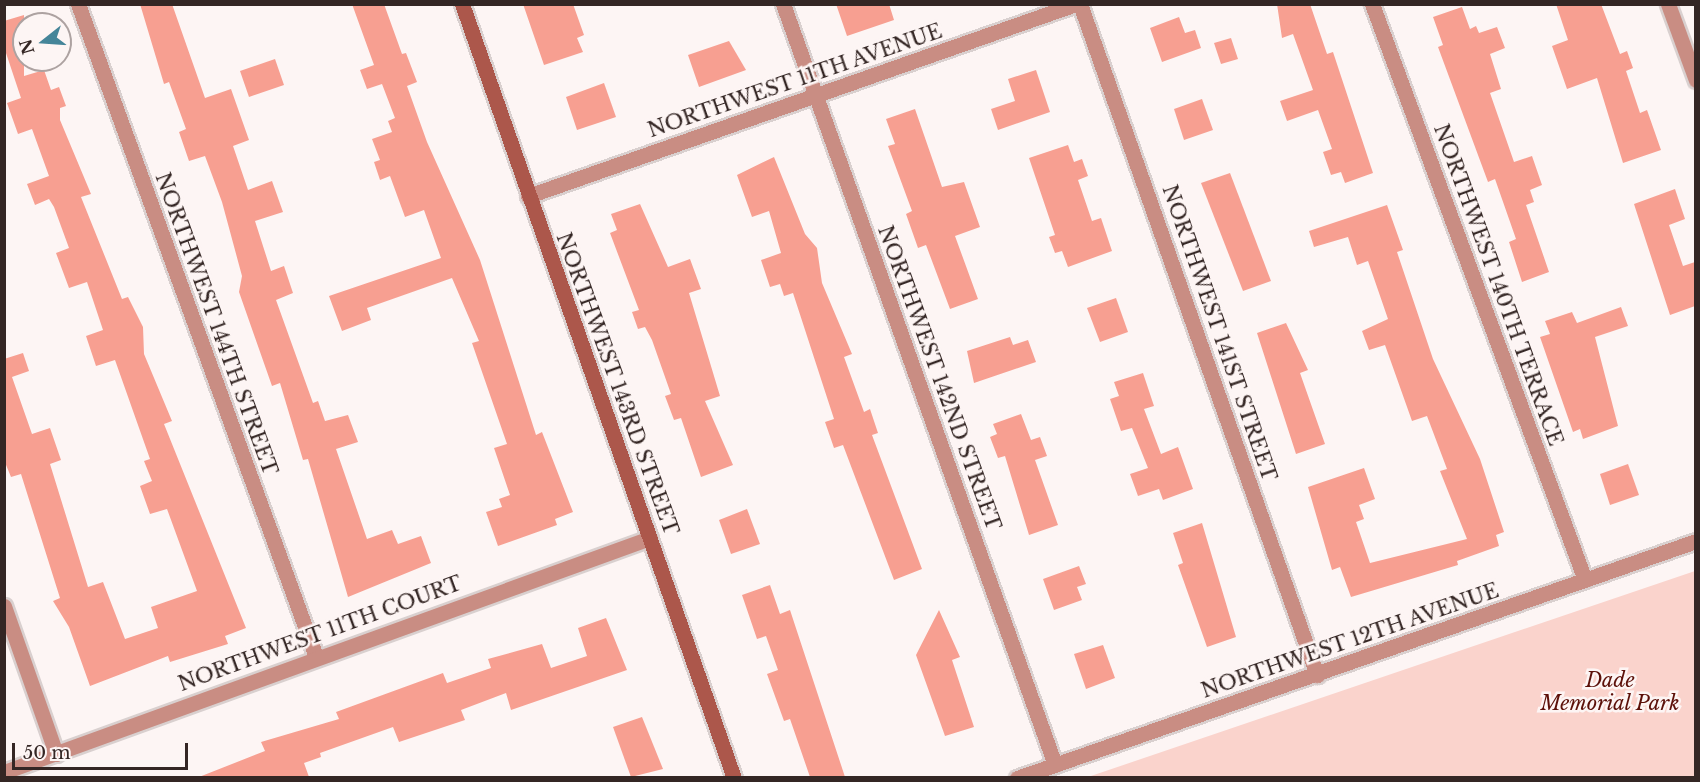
<!DOCTYPE html>
<style>
body{margin:0}
#map{position:relative;width:1700px;height:782px;overflow:hidden;background:#fdf5f4;font-family:"Libre Baskerville",serif}
div>[style]{position:absolute}
[style*='--x']{left:calc(var(--x)*1px);top:calc(var(--y)*1px);width:calc(var(--w)*1px);rotate:calc(var(--a)*1deg)}
.green>*{inset:0;background:#fad3cc}
.building>*{inset:0;background:#f79f91}
.roads{filter:drop-shadow(2px 0 #d9d0cf) drop-shadow(-2px 0 #d9d0cf) drop-shadow(0 2px #d9d0cf) drop-shadow(0 -2px #d9d0cf)}
.street>*{height:15px;margin:-7.5px;padding:0 7.5px;transform-origin:7.5px;border-radius:7.5px;background:#c98d83}
.secondary>*{height:15px;margin:-7.5px;padding:0 7.5px;transform-origin:7.5px;border-radius:7.5px;background:#ac574b}
span{translate:-50% -50%;white-space:nowrap;text-align:center;line-height:1.15;-webkit-text-stroke:5px #fdf5f4;paint-order:stroke}
.street-label{font-size:20px;color:#342624}
.park-label{font-size:20px;color:#5c1009;font-style:italic}
.frame{position:absolute;inset:0;border:6px solid #342624;pointer-events:none}
.north{position:absolute;left:12px;top:12px;width:60px;height:60px;box-sizing:border-box;background:#fdf5f4;border:2px solid #ada2a1;border-radius:50%;rotate:253deg;font-size:16px;font-weight:700;line-height:24px;text-align:center;color:#342624}
.north::after{content:'';display:block;margin:auto;width:21px;height:27px;background:#458599;clip-path:polygon(50% 0,100% 100%,50% 72%,0 100%)}
.scale{position:absolute;left:12px;top:743px;width:176px;height:27px;box-sizing:border-box;border:3px solid #342624;border-top:0;padding-left:8px;font-size:18px;line-height:21px;white-space:nowrap;color:#342624;-webkit-text-stroke:4px #fdf5f4;paint-order:stroke}
</style>
<div id="map">
<div class="green">
<div style="clip-path:polygon(1695px 571px,1695px 777px,1088px 777px)"></div>
</div>
<div class="building">
<div style="clip-path:polygon(140px 4px,172px 4px,205px 98px,231px 89px,249px 140px,233px 146px,248px 190px,272px 181px,283px 212px,255px 221px,271px 271px,284px 266px,293px 293px,276px 300px,313px 403px,318px 401px,325px 421px,348px 415px,358px 442px,336px 449px,367px 539px,392px 530px,398px 544px,421px 536px,431px 563px,348px 597px,308px 459px,303px 460px,280px 383px,272px 386px,239px 292px,242px 276px,222px 202px,205px 156px,189px 161px,179px 132px,186px 129px,169px 82px,164px 84px)"></div>
<div style="clip-path:polygon(352px 4px,384px 4px,402px 54px,406px 53px,417px 82px,407px 86px,427px 142px,480px 260px,536px 435px,542px 432px,573px 512px,555px 519px,557px 525px,498px 546px,486px 512px,502px 507px,499px 499px,510px 495px,494px 448px,507px 444px,472px 343px,479px 341px,452px 278px,367px 308px,371px 320px,342px 331px,329px 296px,441px 258px,424px 210px,405px 217px,390px 176px,380px 180px,374px 162px,380px 160px,372px 139px,392px 132px,388px 121px,395px 118px,382px 84px,367px 89px,360px 70px,374px 65px)"></div>
<div style="clip-path:polygon(523px 4px,573px 4px,584px 35px,577px 38px,583px 52px,544px 65px)"></div>
<div style="clip-path:polygon(836px 4px,889px 4px,894px 20px,847px 36px)"></div>
<div style="clip-path:polygon(1277px 4px,1310px 4px,1327px 54px,1333px 52px,1373px 173px,1345px 183px,1341px 172px,1331px 175px,1323px 152px,1332px 149px,1318px 110px,1287px 121px,1280px 101px,1313px 90px,1293px 34px,1282px 38px)"></div>
<div style="clip-path:polygon(1556px 4px,1601px 4px,1620px 54px,1627px 51px,1633px 68px,1626px 71px,1640px 113px,1647px 110px,1661px 150px,1623px 163px,1597px 78px,1567px 89px,1552px 46px,1568px 40px)"></div>
<div style="clip-path:polygon(1462px 7px,1470px 29px,1476px 26px,1479px 33px,1497px 27px,1505px 48px,1490px 54px,1501px 89px,1490px 93px,1514px 162px,1532px 156px,1542px 185px,1530px 190px,1534px 202px,1526px 205px,1549px 272px,1522px 282px,1509px 242px,1516px 239px,1495px 179px,1488px 182px,1438px 47px,1443px 45px,1433px 17px)"></div>
<div style="clip-path:polygon(24px 15px,24px 76px,44px 70px,51px 90px,59px 87px,66px 106px,60px 108px,60px 120px,91px 194px,81px 197px,122px 299px,128px 297px,143px 327px,144px 354px,172px 421px,164px 424px,246px 628px,225px 636px,228px 644px,170px 662px,168px 656px,90px 686px,69px 627px,53px 601px,60px 598px,21px 474px,11px 477px,4px 460px,4px 359px,23px 353px,29px 371px,12px 377px,32px 434px,50px 428px,61px 460px,50px 464px,88px 587px,103px 582px,125px 639px,158px 628px,151px 607px,197px 591px,167px 509px,150px 514px,140px 486px,152px 481px,144px 461px,150px 459px,115px 360px,96px 366px,86px 336px,103px 330px,87px 282px,69px 288px,56px 253px,69px 248px,54px 207px,49px 199px,35px 205px,27px 184px,49px 176px,32px 129px,18px 134px,7px 103px,21px 98px,4px 47px,4px 21px)"></div>
<div style="clip-path:polygon(1179px 17px,1185px 33px,1195px 30px,1201px 48px,1162px 62px,1150px 28px)"></div>
<div style="clip-path:polygon(1231px 38px,1238px 59px,1221px 64px,1214px 43px)"></div>
<div style="clip-path:polygon(729px 41px,746px 70px,699px 87px,688px 55px)"></div>
<div style="clip-path:polygon(275px 59px,284px 85px,249px 97px,240px 71px)"></div>
<div style="clip-path:polygon(1036px 70px,1050px 112px,998px 130px,991px 109px,1015px 101px,1008px 79px)"></div>
<div style="clip-path:polygon(604px 83px,616px 117px,577px 130px,566px 97px)"></div>
<div style="clip-path:polygon(1202px 99px,1213px 130px,1184px 140px,1174px 109px)"></div>
<div style="clip-path:polygon(915px 109px,942px 187px,964px 182px,980px 227px,955px 236px,978px 299px,950px 309px,926px 245px,918px 248px,906px 214px,912px 211px,888px 146px,895px 144px,886px 119px)"></div>
<div style="clip-path:polygon(1068px 145px,1074px 162px,1082px 159px,1088px 176px,1078px 180px,1092px 221px,1101px 218px,1112px 251px,1068px 267px,1062px 251px,1055px 253px,1049px 237px,1055px 235px,1029px 158px)"></div>
<div style="clip-path:polygon(774px 157px,805px 234px,817px 248px,822px 283px,852px 354px,844px 357px,864px 412px,870px 409px,878px 433px,872px 435px,922px 569px,894px 580px,843px 445px,834px 448px,825px 422px,834px 419px,793px 293px,784px 296px,780px 284px,770px 287px,761px 260px,781px 253px,769px 211px,752px 217px,737px 175px)"></div>
<div style="clip-path:polygon(1230px 173px,1271px 281px,1243px 291px,1201px 183px)"></div>
<div style="clip-path:polygon(1675px 189px,1685px 219px,1669px 225px,1683px 266px,1695px 262px,1695px 306px,1670px 315px,1634px 204px)"></div>
<div style="clip-path:polygon(640px 204px,668px 267px,690px 259px,701px 289px,689px 293px,720px 396px,705px 401px,733px 465px,701px 477px,681px 418px,674px 420px,665px 396px,671px 394px,652px 340px,645px 327px,638px 329px,632px 312px,639px 310px,610px 233px,617px 230px,611px 214px)"></div>
<div style="clip-path:polygon(1387px 205px,1403px 250px,1397px 252px,1433px 359px,1480px 459px,1504px 532px,1496px 535px,1499px 546px,1457px 561px,1458px 565px,1351px 597px,1340px 567px,1332px 570px,1308px 487px,1364px 468px,1375px 499px,1359px 505px,1364px 519px,1356px 522px,1370px 563px,1467px 539px,1440px 471px,1447px 469px,1427px 416px,1412px 421px,1385px 345px,1369px 350px,1362px 331px,1388px 319px,1368px 261px,1357px 265px,1348px 237px,1314px 247px,1309px 231px)"></div>
<div style="clip-path:polygon(1116px 298px,1128px 332px,1100px 342px,1087px 308px)"></div>
<div style="clip-path:polygon(1621px 307px,1628px 326px,1595px 337px,1618px 426px,1583px 439px,1580px 429px,1573px 432px,1540px 337px,1550px 334px,1545px 321px,1572px 312px,1577px 323px)"></div>
<div style="clip-path:polygon(1286px 323px,1308px 370px,1300px 373px,1325px 444px,1296px 454px,1257px 333px)"></div>
<div style="clip-path:polygon(1010px 337px,1013px 345px,1028px 340px,1036px 362px,974px 383px,967px 351px)"></div>
<div style="clip-path:polygon(1143px 373px,1154px 406px,1144px 409px,1161px 454px,1178px 447px,1193px 489px,1163px 500px,1159px 489px,1138px 496px,1130px 474px,1148px 468px,1132px 428px,1121px 431px,1110px 399px,1119px 396px,1114px 382px)"></div>
<div style="clip-path:polygon(1021px 414px,1031px 440px,1040px 437px,1047px 456px,1035px 460px,1058px 525px,1029px 535px,1005px 456px,998px 458px,990px 437px,997px 434px,993px 424px)"></div>
<div style="clip-path:polygon(1628px 464px,1639px 495px,1610px 505px,1600px 474px)"></div>
<div style="clip-path:polygon(747px 509px,760px 544px,731px 554px,719px 520px)"></div>
<div style="clip-path:polygon(1202px 523px,1236px 637px,1207px 647px,1178px 565px,1183px 563px,1173px 533px)"></div>
<div style="clip-path:polygon(1079px 566px,1086px 584px,1077px 587px,1082px 600px,1054px 610px,1043px 579px)"></div>
<div style="clip-path:polygon(770px 585px,780px 614px,790px 610px,845px 777px,810px 777px,790px 719px,784px 721px,767px 674px,778px 670px,766px 636px,757px 639px,742px 595px)"></div>
<div style="clip-path:polygon(939px 610px,960px 657px,952px 660px,974px 727px,945px 736px,916px 655px)"></div>
<div style="clip-path:polygon(606px 618px,627px 670px,511px 710px,506px 693px,461px 710px,465px 720px,399px 742px,393px 727px,320px 753px,321px 757px,304px 763px,309px 777px,199px 777px,265px 751px,261px 742px,339px 719px,336px 712px,443px 673px,447px 683px,491px 668px,488px 659px,542px 644px,551px 668px,587px 656px,578px 628px)"></div>
<div style="clip-path:polygon(1103px 645px,1115px 678px,1086px 689px,1074px 654px)"></div>
<div style="clip-path:polygon(642px 717px,663px 769px,631px 777px,613px 727px)"></div>
</div>
<div class="roads">
<div class="street">
<div style="--x:78;--y:4;--w:695;--a:69.97"></div>
<div style="--x:783;--y:4;--w:808;--a:70.33"></div>
<div style="--x:1080;--y:4;--w:712;--a:70.55"></div>
<div style="--x:1372;--y:4;--w:614;--a:69.71"></div>
<div style="--x:1668;--y:4;--w:81;--a:69.8"></div>
<div style="--x:528;--y:196;--w:581;--a:-19.31"></div>
<div style="--x:4;--y:606;--w:157;--a:70.6"></div>
<div style="--x:4;--y:772;--w:687;--a:-19.91"></div>
<div style="--x:1017;--y:778;--w:719;--a:-19.24"></div>
</div>
<div class="secondary">
<div style="--x:462;--y:4;--w:820;--a:70.64"></div>
</div>
</div>
<div class="street-label">
<span style="left:795px;top:81px;rotate:-19deg">NORTHWEST 11TH AVENUE</span>
<span style="left:1498px;top:285px;rotate:70deg">NORTHWEST 140TH TERRACE</span>
<span style="left:216px;top:324px;rotate:70deg">NORTHWEST 144TH STREET</span>
<span style="left:1219px;top:333px;rotate:71deg">NORTHWEST 141ST STREET</span>
<span style="left:939px;top:378px;rotate:70deg">NORTHWEST 142ND STREET</span>
<span style="left:617px;top:384px;rotate:70deg">NORTHWEST 143RD STREET</span>
<span style="left:320px;top:634px;rotate:-20deg">NORTHWEST 11TH COURT</span>
<span style="left:1350px;top:641px;rotate:-19deg">NORTHWEST 12TH AVENUE</span>
</div>
<div class="park-label">
<span style="left:1610px;top:692px">Dade<br>Memorial Park</span>
</div>
<div class="frame"></div>
<div class="north">N</div>
<div class="scale">50 m</div>
</div>
